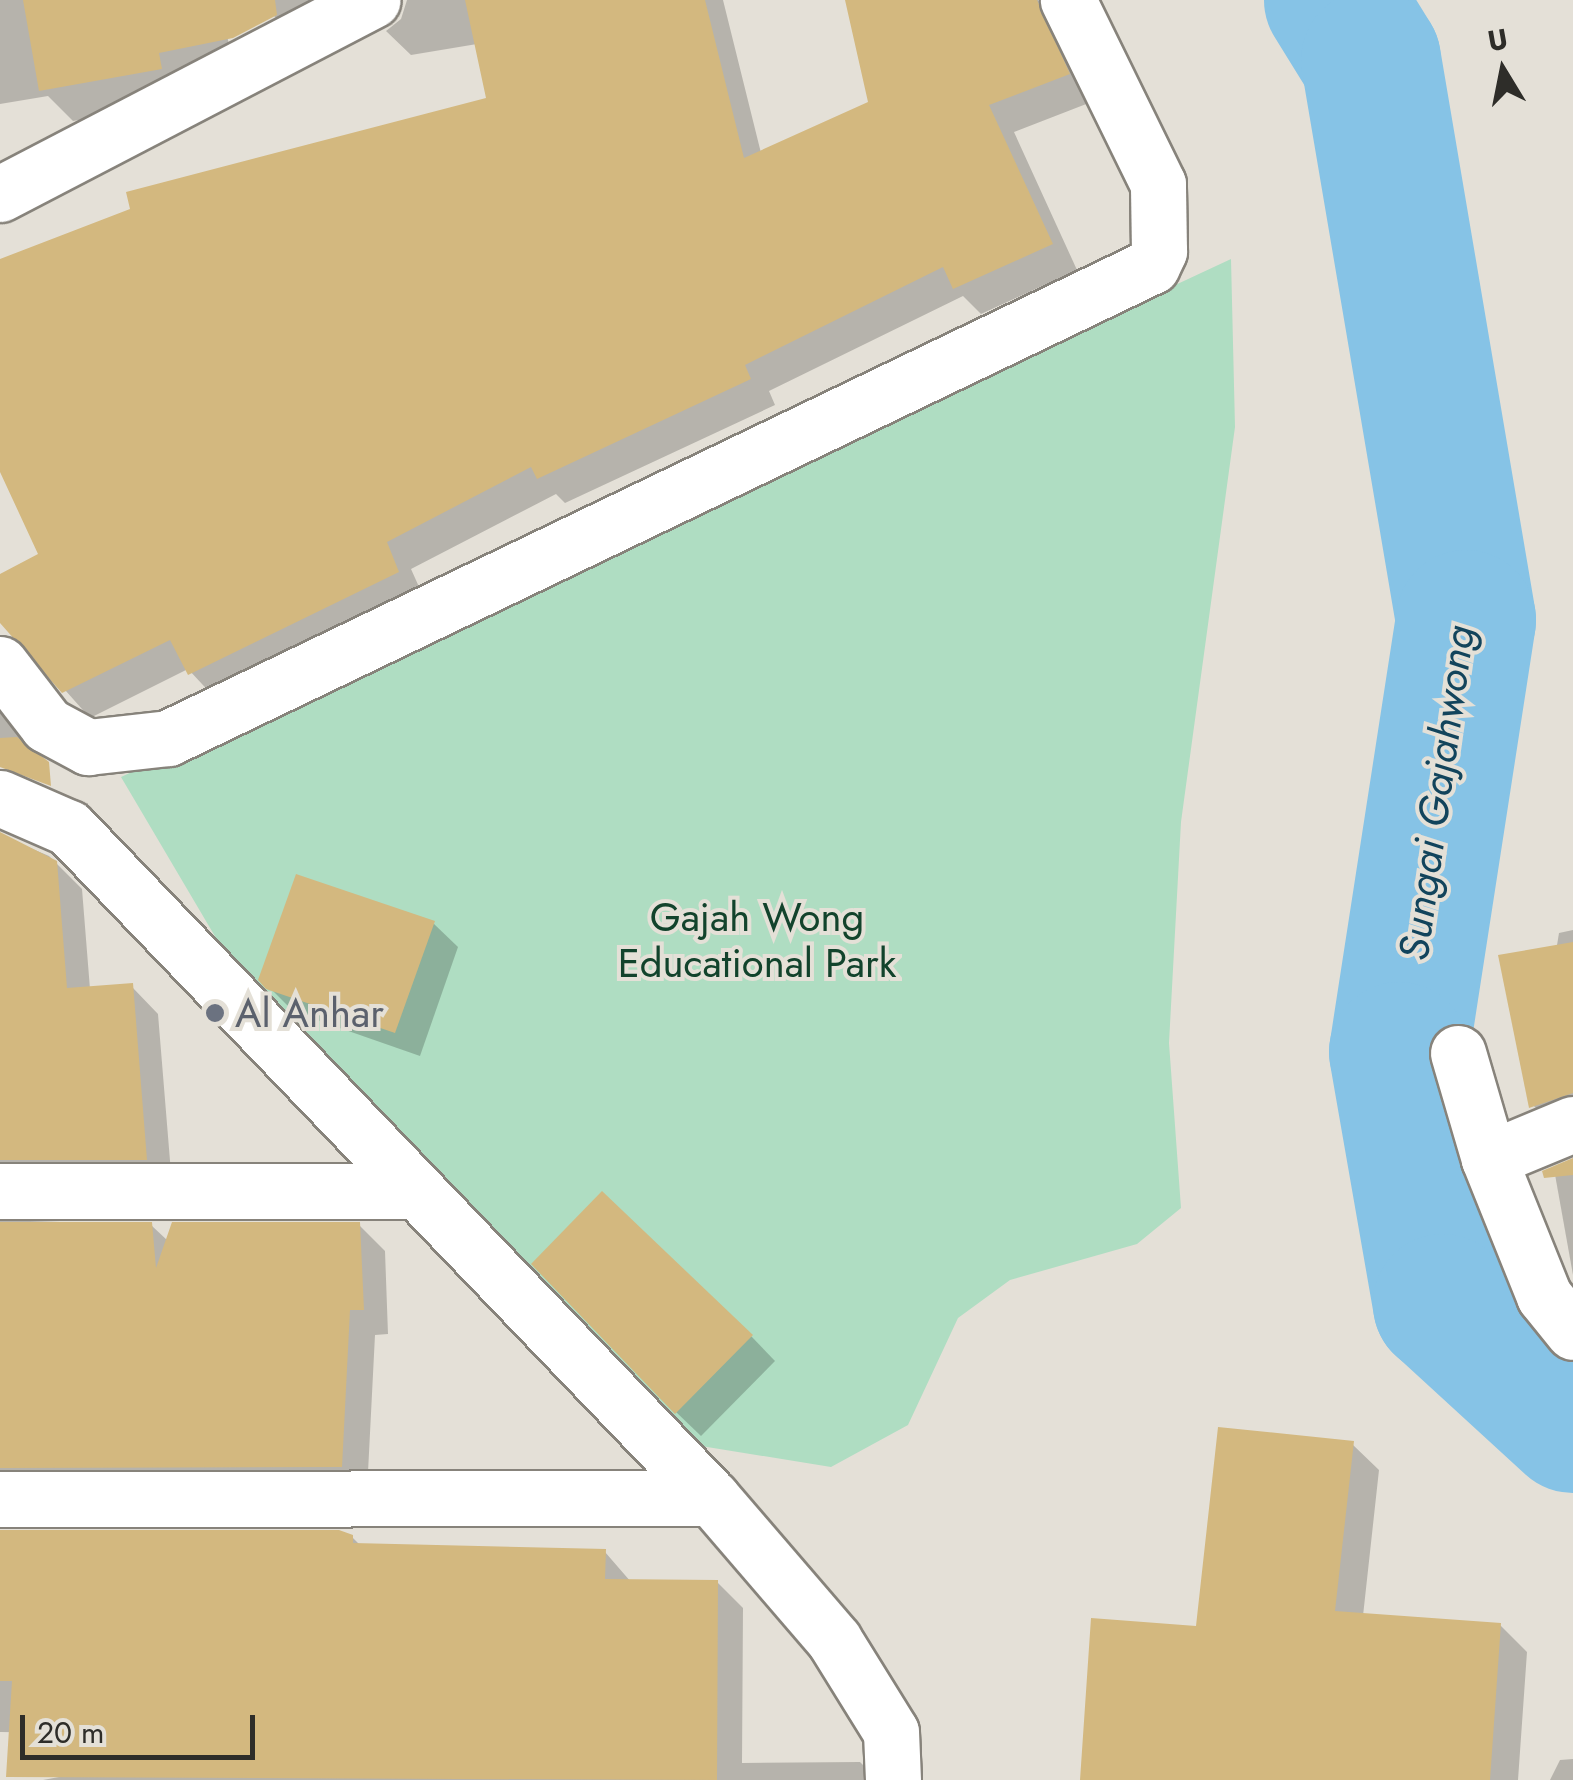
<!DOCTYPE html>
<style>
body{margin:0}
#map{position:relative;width:1573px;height:1780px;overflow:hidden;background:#e4e0d7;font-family:Jost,sans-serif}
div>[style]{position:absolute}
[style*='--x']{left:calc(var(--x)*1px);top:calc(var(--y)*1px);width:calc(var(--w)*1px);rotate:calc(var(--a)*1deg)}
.green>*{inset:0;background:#afddc2}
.shadow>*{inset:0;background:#0003}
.river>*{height:140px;margin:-70px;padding:0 70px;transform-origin:70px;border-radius:70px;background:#86c3e6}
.building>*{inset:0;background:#d3b87f}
.roads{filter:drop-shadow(2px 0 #87837b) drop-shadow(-2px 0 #87837b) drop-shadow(0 2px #87837b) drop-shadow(0 -2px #87837b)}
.minor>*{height:55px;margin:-27.5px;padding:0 27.5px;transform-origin:27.5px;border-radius:27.5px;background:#fff}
.dots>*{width:28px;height:28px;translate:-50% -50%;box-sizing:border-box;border:5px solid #e4e0d7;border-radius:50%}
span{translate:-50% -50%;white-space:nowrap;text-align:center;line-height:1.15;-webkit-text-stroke:8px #e4e0d7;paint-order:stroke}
.park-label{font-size:40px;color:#12432c}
.worship-label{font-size:40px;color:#5b616d}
.left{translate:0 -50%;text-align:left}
.water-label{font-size:42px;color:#12445c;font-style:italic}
.north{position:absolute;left:1453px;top:20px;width:100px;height:100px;-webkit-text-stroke:8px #e4e0d7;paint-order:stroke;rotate:350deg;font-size:28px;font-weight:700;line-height:40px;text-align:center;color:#2e2d29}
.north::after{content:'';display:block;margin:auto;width:35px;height:45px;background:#2e2d29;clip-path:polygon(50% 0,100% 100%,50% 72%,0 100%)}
.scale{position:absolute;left:20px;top:1715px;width:235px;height:45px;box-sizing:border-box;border:5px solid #2e2d29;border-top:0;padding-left:12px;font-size:30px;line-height:35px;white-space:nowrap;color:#2e2d29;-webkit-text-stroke:8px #e4e0d7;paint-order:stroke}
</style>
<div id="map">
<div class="green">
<div style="clip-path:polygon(1231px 259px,1235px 427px,1181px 822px,1169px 1043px,1181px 1208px,1137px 1244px,1010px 1280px,958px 1318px,908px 1425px,831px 1467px,658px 1439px,249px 994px,121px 777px)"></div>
</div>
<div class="shadow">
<div style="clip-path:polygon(0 0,220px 0,235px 75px,192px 100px,73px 121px,48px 96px,0 104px)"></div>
<div style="clip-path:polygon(271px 0,388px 0,300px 42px,274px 16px)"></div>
<div style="clip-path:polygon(407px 0,723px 0,761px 153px,871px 103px,847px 0,1038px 0,1063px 31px,1094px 101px,1014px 132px,1077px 270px,981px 314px,963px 296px,769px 391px,775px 405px,565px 503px,556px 494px,411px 569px,424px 598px,216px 699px,188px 669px,90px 718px,0 617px,0 576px,42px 556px,0 466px,0 262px,489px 100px,477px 44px,411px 55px,386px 31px,401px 19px)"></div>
<div style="clip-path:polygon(0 707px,27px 746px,0 760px)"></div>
<div style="clip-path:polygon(0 835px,49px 856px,82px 889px,90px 989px,133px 988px,158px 1014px,172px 1185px,0 1206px)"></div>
<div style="clip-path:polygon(433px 923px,458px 947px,420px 1056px,294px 1012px,261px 979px)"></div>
<div style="clip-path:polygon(1573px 930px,1573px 1122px,1554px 1127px,1531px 1103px,1559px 933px)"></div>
<div style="clip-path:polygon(1573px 1159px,1573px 1275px,1554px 1169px)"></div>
<div style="clip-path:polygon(0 1220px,151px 1225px,168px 1241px,359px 1225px,385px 1251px,388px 1334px,375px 1335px,367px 1492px,0 1509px)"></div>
<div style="clip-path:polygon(751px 1336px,775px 1361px,701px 1436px,676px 1412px)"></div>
<div style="clip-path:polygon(1352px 1444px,1379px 1470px,1363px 1616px,1500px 1625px,1527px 1652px,1518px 1780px,1082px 1780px)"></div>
<div style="clip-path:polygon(0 1533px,352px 1537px,361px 1546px,605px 1552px,631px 1582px,717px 1582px,743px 1608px,742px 1763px,860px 1762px,878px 1780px,43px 1780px,208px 1749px,207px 1735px,0 1732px)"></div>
<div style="clip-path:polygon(1573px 1759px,1573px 1780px,1550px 1780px,1560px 1760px)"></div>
</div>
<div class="river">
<div style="--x:1334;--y:0;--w:70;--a:58.3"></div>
<div style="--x:1371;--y:60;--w:568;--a:80.37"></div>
<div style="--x:1466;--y:620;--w:437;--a:98.8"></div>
<div style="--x:1399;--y:1052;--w:256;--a:80.1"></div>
<div style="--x:1443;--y:1304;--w:176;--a:42.5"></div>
</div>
<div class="building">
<div style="clip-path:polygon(23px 0,275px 0,277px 15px,233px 38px,159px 53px,162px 69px,39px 91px)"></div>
<div style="clip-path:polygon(465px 0,705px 0,744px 158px,868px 102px,845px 0,1037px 0,1070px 74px,989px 105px,1053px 244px,953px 289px,943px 267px,745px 365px,751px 379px,537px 479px,531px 467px,387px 542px,399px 572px,188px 675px,170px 640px,62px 693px,0 623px,0 574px,38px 554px,0 472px,0 259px,130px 209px,126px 192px,486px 98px)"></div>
<div style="clip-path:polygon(17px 737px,49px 762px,51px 786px,0 767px,0 738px)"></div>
<div style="clip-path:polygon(0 832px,57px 861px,67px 988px,133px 983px,147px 1160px,0 1160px)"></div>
<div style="clip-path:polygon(296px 874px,435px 921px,395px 1033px,266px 989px,258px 980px)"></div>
<div style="clip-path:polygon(1573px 942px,1573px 1093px,1529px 1108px,1498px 955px)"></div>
<div style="clip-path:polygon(1573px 1158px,1573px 1175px,1544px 1178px,1542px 1171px)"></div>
<div style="clip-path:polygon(602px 1191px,753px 1335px,675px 1414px,531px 1264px)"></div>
<div style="clip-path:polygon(0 1222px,152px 1222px,156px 1268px,172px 1222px,360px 1222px,364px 1310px,350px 1310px,342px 1467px,0 1468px)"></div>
<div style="clip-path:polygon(1218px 1427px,1354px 1441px,1335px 1611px,1501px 1623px,1490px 1780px,1080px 1780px,1091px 1618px,1196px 1626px)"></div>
<div style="clip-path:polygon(0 1530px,339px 1530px,353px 1535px,353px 1543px,606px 1549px,605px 1579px,718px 1580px,717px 1780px,6px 1777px,12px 1681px,0 1681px)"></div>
</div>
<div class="roads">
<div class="minor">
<div style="--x:0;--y:194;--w:420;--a:-27.5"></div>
<div style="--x:0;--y:664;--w:77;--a:52.4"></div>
<div style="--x:47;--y:725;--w:47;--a:28.2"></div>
<div style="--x:88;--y:747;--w:81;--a:-6.4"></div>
<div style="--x:168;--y:738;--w:1091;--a:-25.63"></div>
<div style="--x:1152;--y:266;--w:17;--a:-65"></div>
<div style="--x:1159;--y:251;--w:67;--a:-90.9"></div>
<div style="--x:1158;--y:184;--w:205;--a:-116.1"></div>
<div style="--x:0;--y:798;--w:75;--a:23.5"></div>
<div style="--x:69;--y:828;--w:929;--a:46.18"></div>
<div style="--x:712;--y:1498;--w:187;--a:49.3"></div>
<div style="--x:834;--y:1640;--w:108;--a:58.2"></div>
<div style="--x:891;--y:1732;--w:48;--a:87.6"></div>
<div style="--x:1458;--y:1053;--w:110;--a:73.7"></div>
<div style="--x:1573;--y:1124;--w:91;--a:157.4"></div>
<div style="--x:1489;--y:1159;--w:148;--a:68.1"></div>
<div style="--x:1544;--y:1296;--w:46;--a:51.1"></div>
<div style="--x:0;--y:1191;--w:413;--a:0"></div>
<div style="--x:0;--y:1499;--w:712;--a:-0.08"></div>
</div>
</div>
<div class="dots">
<div style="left:215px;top:1013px;background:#6b7280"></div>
</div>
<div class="park-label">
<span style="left:757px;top:940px">Gajah Wong<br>Educational Park</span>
</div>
<div class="worship-label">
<span class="left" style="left:235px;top:1013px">Al Anhar</span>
</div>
<div class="water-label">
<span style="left:1437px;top:793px;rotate:-82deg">Sungai Gajahwong</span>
</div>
<div class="north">U</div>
<div class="scale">20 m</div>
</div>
